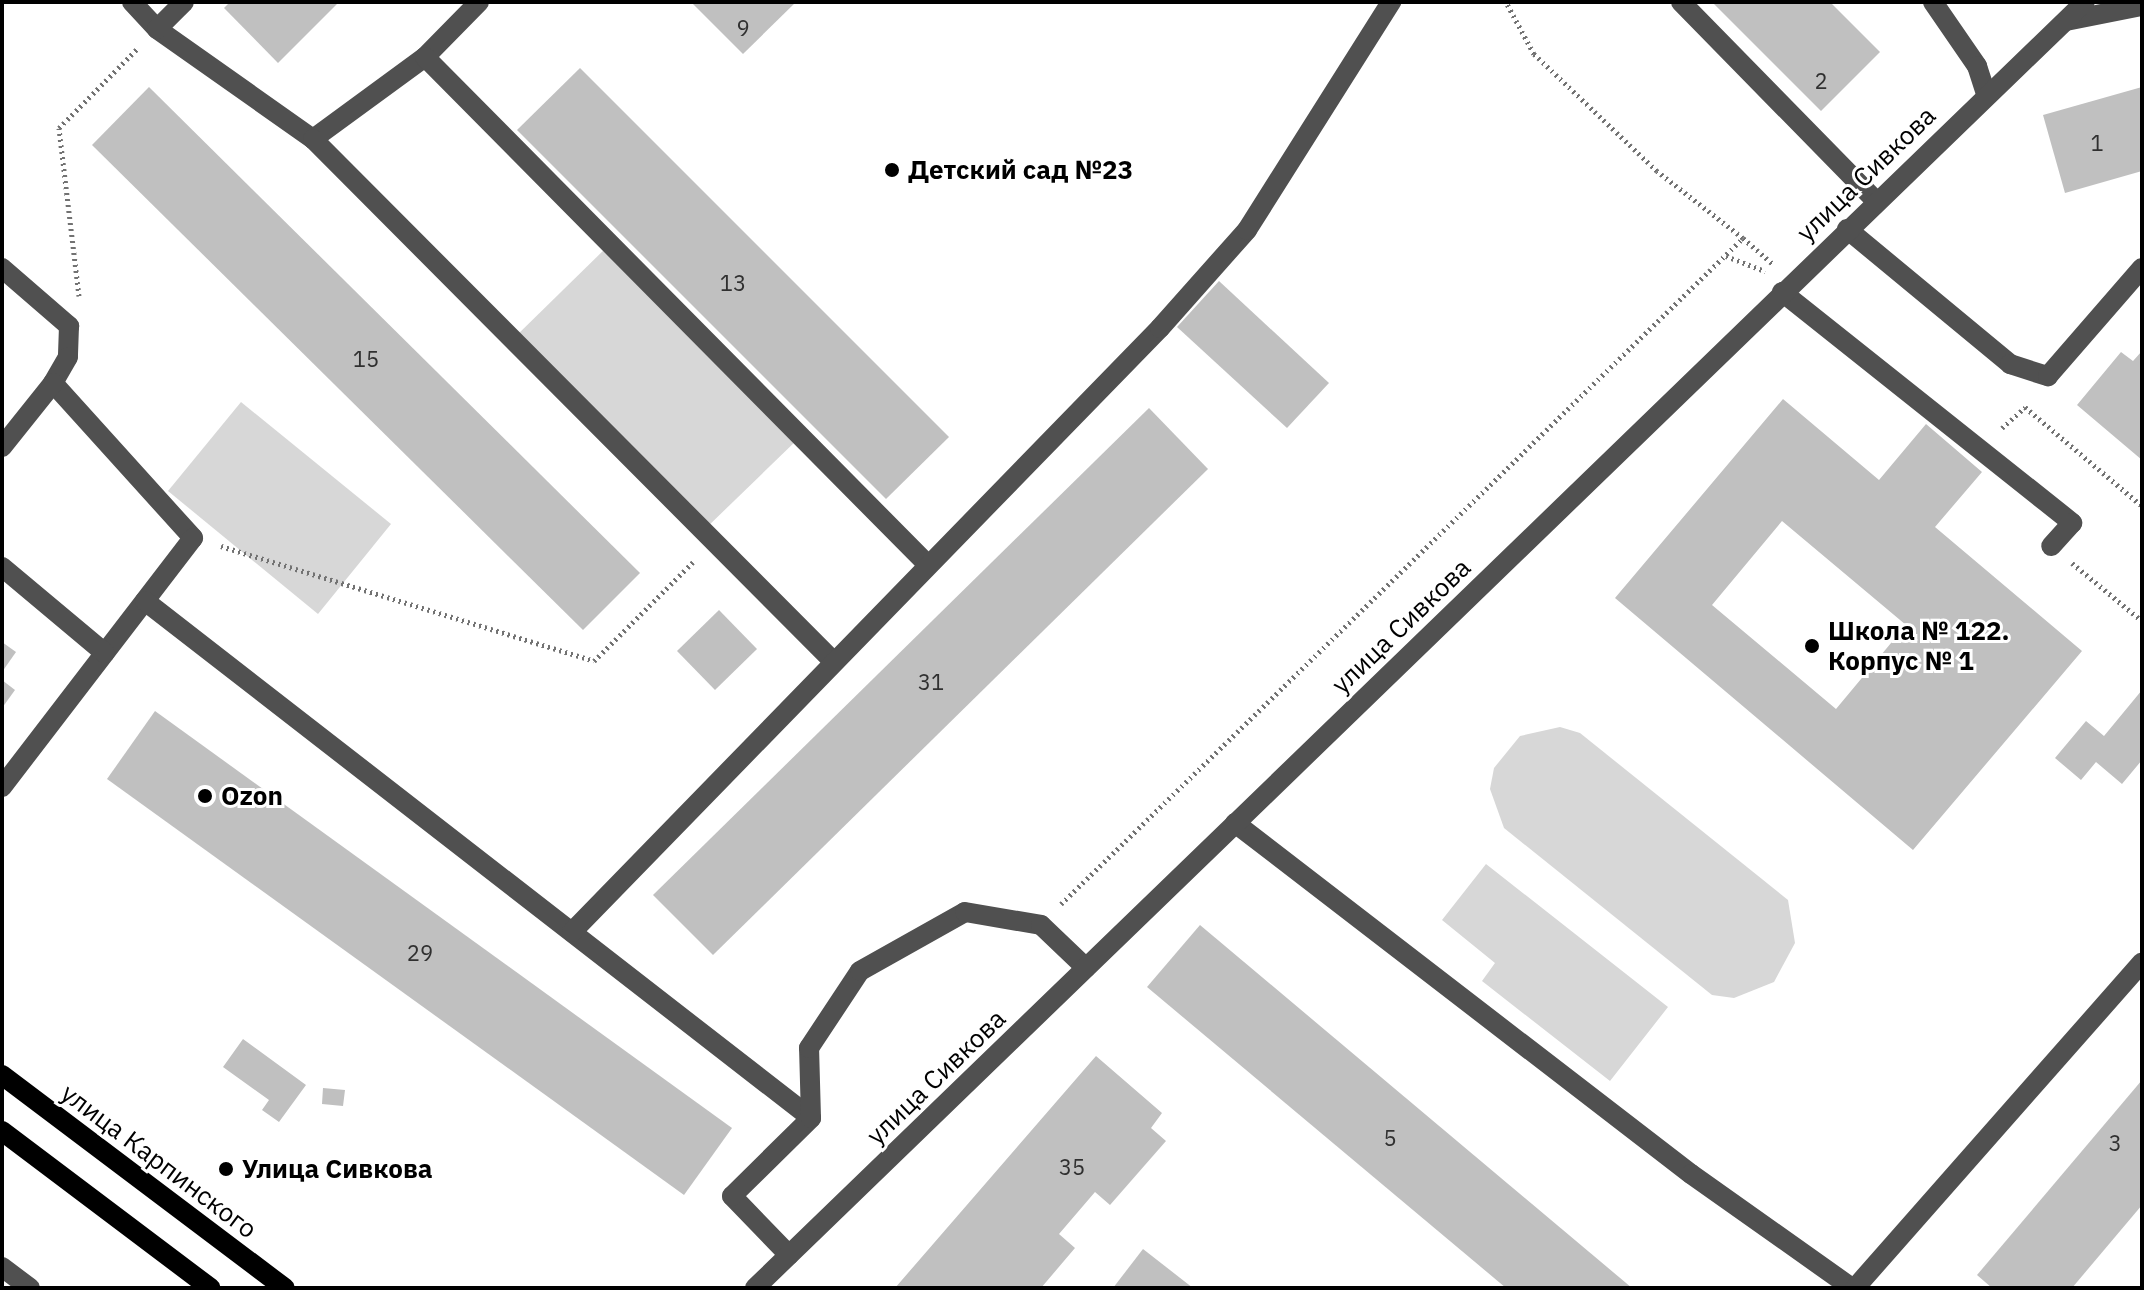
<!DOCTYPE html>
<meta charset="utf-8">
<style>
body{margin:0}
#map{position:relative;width:2144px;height:1290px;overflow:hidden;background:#fff;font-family:"IBM Plex Sans",sans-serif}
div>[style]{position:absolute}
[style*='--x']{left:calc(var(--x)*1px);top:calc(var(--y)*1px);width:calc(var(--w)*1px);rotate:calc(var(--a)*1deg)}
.green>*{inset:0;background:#d7d7d7}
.building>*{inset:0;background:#c0c0c0}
.path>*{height:5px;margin-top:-2.5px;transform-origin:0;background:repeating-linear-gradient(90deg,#727272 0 2px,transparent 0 6px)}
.minor>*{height:20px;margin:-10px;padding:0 10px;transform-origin:10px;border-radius:10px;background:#505050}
.major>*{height:20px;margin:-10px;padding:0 10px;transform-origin:10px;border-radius:10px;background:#000}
.dots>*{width:22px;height:22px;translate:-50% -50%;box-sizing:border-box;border:4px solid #fff;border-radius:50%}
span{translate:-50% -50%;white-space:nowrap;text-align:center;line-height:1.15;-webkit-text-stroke:6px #fff;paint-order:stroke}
.number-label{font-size:22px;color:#303030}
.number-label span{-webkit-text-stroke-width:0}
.poi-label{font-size:26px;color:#000;font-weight:700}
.left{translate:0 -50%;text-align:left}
.street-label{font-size:26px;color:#000}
.frame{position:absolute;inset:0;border:4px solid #000;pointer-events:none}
</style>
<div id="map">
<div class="green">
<div style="clip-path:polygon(610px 244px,799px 438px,703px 531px,513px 339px)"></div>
<div style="clip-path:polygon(241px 402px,391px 524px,318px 614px,168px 491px)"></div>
<div style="clip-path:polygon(1560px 727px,1580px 733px,1788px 900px,1795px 943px,1774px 982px,1734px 998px,1712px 995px,1504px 828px,1490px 789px,1494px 768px,1520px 736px)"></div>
<div style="clip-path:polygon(1486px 864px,1668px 1007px,1610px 1081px,1482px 981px,1495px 963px,1442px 920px)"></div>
</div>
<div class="building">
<div style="clip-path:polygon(230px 2px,339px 2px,278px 63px,224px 8px)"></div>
<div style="clip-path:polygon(691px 2px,796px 2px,743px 54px)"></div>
<div style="clip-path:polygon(1712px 2px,1830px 2px,1880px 52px,1821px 111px)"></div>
<div style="clip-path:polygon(580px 68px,949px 437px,886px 499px,517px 130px)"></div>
<div style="clip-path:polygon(149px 87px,640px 573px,583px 630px,92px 145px)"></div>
<div style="clip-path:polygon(2142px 87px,2142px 171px,2065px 193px,2043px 115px)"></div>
<div style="clip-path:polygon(1219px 281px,1329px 383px,1287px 428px,1177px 327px)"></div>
<div style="clip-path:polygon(2142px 351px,2142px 460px,2077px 405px,2121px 352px,2133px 361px)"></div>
<div style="clip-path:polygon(evenodd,1783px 399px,1879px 480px,1926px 424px,1982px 472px,1935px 527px,2082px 651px,1913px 850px,1615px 598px,1783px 399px,1782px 521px,1906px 625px,1836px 709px,1712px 605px,1782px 521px)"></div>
<div style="clip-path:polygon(1149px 408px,1208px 469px,713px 955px,653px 895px)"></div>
<div style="clip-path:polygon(719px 610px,757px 649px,715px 690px,677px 651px)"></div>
<div style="clip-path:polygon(2px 642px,16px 652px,2px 672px)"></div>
<div style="clip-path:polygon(2px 680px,15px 690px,2px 708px)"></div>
<div style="clip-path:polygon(2142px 690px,2142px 760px,2122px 784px,2096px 762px,2081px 780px,2055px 758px,2086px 721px,2104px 736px)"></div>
<div style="clip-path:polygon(155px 711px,732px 1128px,684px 1195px,107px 779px)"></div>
<div style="clip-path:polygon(1200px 925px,1632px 1288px,1506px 1288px,1147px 987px)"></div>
<div style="clip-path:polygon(243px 1039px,306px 1085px,279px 1122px,262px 1110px,269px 1100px,223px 1067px)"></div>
<div style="clip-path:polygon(1096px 1056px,1162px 1113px,1151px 1128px,1166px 1141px,1110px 1205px,1095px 1192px,1059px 1234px,1075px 1248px,1041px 1288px,895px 1288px)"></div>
<div style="clip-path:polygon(2142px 1080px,2142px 1205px,2072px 1288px,1992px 1288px,1977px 1275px)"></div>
<div style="clip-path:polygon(323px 1088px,345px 1090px,343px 1106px,322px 1104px)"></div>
<div style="clip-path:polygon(1143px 1249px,1193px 1288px,1113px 1288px)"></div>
</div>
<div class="path">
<div style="--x:1743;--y:238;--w:40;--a:41"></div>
<div style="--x:1726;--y:256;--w:42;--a:21"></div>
<div style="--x:79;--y:296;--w:169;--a:-96.8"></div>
<div style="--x:59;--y:128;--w:112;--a:-45.4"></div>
<div style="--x:2002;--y:428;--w:31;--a:-42"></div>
<div style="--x:2025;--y:407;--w:153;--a:40.2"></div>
<div style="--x:221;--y:546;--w:390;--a:17.1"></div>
<div style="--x:594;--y:661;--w:140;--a:-45"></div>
<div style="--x:2072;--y:563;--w:91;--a:39.6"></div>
<div style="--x:1061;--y:904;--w:953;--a:-44.32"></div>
<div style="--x:1743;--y:238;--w:109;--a:-142.1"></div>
<div style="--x:1657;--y:171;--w:170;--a:-136.4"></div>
<div style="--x:1534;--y:54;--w:59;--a:-118.3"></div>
</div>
<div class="minor">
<div style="--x:132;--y:2;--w:37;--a:47"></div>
<div style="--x:157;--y:29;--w:191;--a:35.2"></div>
<div style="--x:313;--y:139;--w:139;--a:-36.2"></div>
<div style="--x:425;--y:57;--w:77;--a:-45.5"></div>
<div style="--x:1681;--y:2;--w:279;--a:45.6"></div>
<div style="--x:1933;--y:2;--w:78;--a:55.5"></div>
<div style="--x:1977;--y:66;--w:29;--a:72"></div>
<div style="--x:2066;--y:21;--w:77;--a:-11.2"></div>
<div style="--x:157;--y:29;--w:38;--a:-45"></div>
<div style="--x:425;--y:57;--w:715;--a:45.28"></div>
<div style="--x:313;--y:139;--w:738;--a:45.11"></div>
<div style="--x:1847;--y:229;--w:212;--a:39.6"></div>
<div style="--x:2010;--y:364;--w:40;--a:18"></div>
<div style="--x:2048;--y:376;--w:143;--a:-49"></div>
<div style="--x:2;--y:268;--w:89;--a:40.9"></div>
<div style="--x:69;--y:326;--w:31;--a:92"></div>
<div style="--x:68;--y:357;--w:30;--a:120"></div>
<div style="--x:53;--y:383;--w:209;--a:47.9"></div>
<div style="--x:193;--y:538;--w:314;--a:127.5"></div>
<div style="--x:1782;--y:292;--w:371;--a:38.5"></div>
<div style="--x:2072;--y:523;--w:31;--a:132"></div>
<div style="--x:2;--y:447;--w:82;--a:-51.4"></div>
<div style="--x:2;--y:567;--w:134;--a:39.9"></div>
<div style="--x:145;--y:601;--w:843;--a:37.82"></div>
<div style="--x:1235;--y:823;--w:575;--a:37.59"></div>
<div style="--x:1691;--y:1174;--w:197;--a:35.3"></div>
<div style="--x:572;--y:932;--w:843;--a:-45.77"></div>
<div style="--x:1160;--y:328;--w:131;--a:-48.4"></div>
<div style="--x:1247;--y:230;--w:270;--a:-57.7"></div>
<div style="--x:789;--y:1255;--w:82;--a:-134"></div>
<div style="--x:732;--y:1196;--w:111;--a:-44.6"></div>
<div style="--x:811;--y:1118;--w:70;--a:-91.6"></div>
<div style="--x:809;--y:1048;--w:92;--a:-56.5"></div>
<div style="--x:860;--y:971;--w:120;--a:-29.3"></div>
<div style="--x:965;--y:912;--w:77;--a:9.7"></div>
<div style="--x:1041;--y:925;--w:62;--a:43.7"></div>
<div style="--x:2;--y:1267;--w:35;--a:37"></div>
<div style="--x:755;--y:1288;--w:1850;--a:-44.04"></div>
<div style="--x:1855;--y:1288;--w:434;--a:-48.6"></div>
</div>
<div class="major">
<div style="--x:2;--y:1075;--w:354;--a:37"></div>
<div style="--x:2;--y:1131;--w:261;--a:37"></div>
</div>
<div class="dots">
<div style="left:892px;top:170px;background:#000"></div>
<div style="left:1812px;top:646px;background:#000"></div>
<div style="left:205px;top:796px;background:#000"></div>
<div style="left:226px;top:1169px;background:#000"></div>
</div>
<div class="number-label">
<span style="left:743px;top:28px">9</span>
<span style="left:1821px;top:81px">2</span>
<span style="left:2097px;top:143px">1</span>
<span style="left:733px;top:283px">13</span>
<span style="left:366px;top:359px">15</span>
<span style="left:931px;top:682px">31</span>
<span style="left:420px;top:953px">29</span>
<span style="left:1390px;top:1138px">5</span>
<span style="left:2115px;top:1143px">3</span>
<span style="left:1072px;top:1167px">35</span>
</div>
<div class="poi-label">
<span class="left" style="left:908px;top:170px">Детский сад №23</span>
<span class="left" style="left:1828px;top:646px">Школа № 122.<br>Корпус № 1</span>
<span class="left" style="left:221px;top:796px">Ozon</span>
<span class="left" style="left:242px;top:1169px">Улица Сивкова</span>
</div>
<div class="street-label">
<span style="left:1866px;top:174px;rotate:-44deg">улица Сивкова</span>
<span style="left:1401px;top:626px;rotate:-44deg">улица Сивкова</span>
<span style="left:936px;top:1077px;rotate:-44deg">улица Сивкова</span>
<span style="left:159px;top:1161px;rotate:37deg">улица Карпинского</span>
</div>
<div class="frame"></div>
</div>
